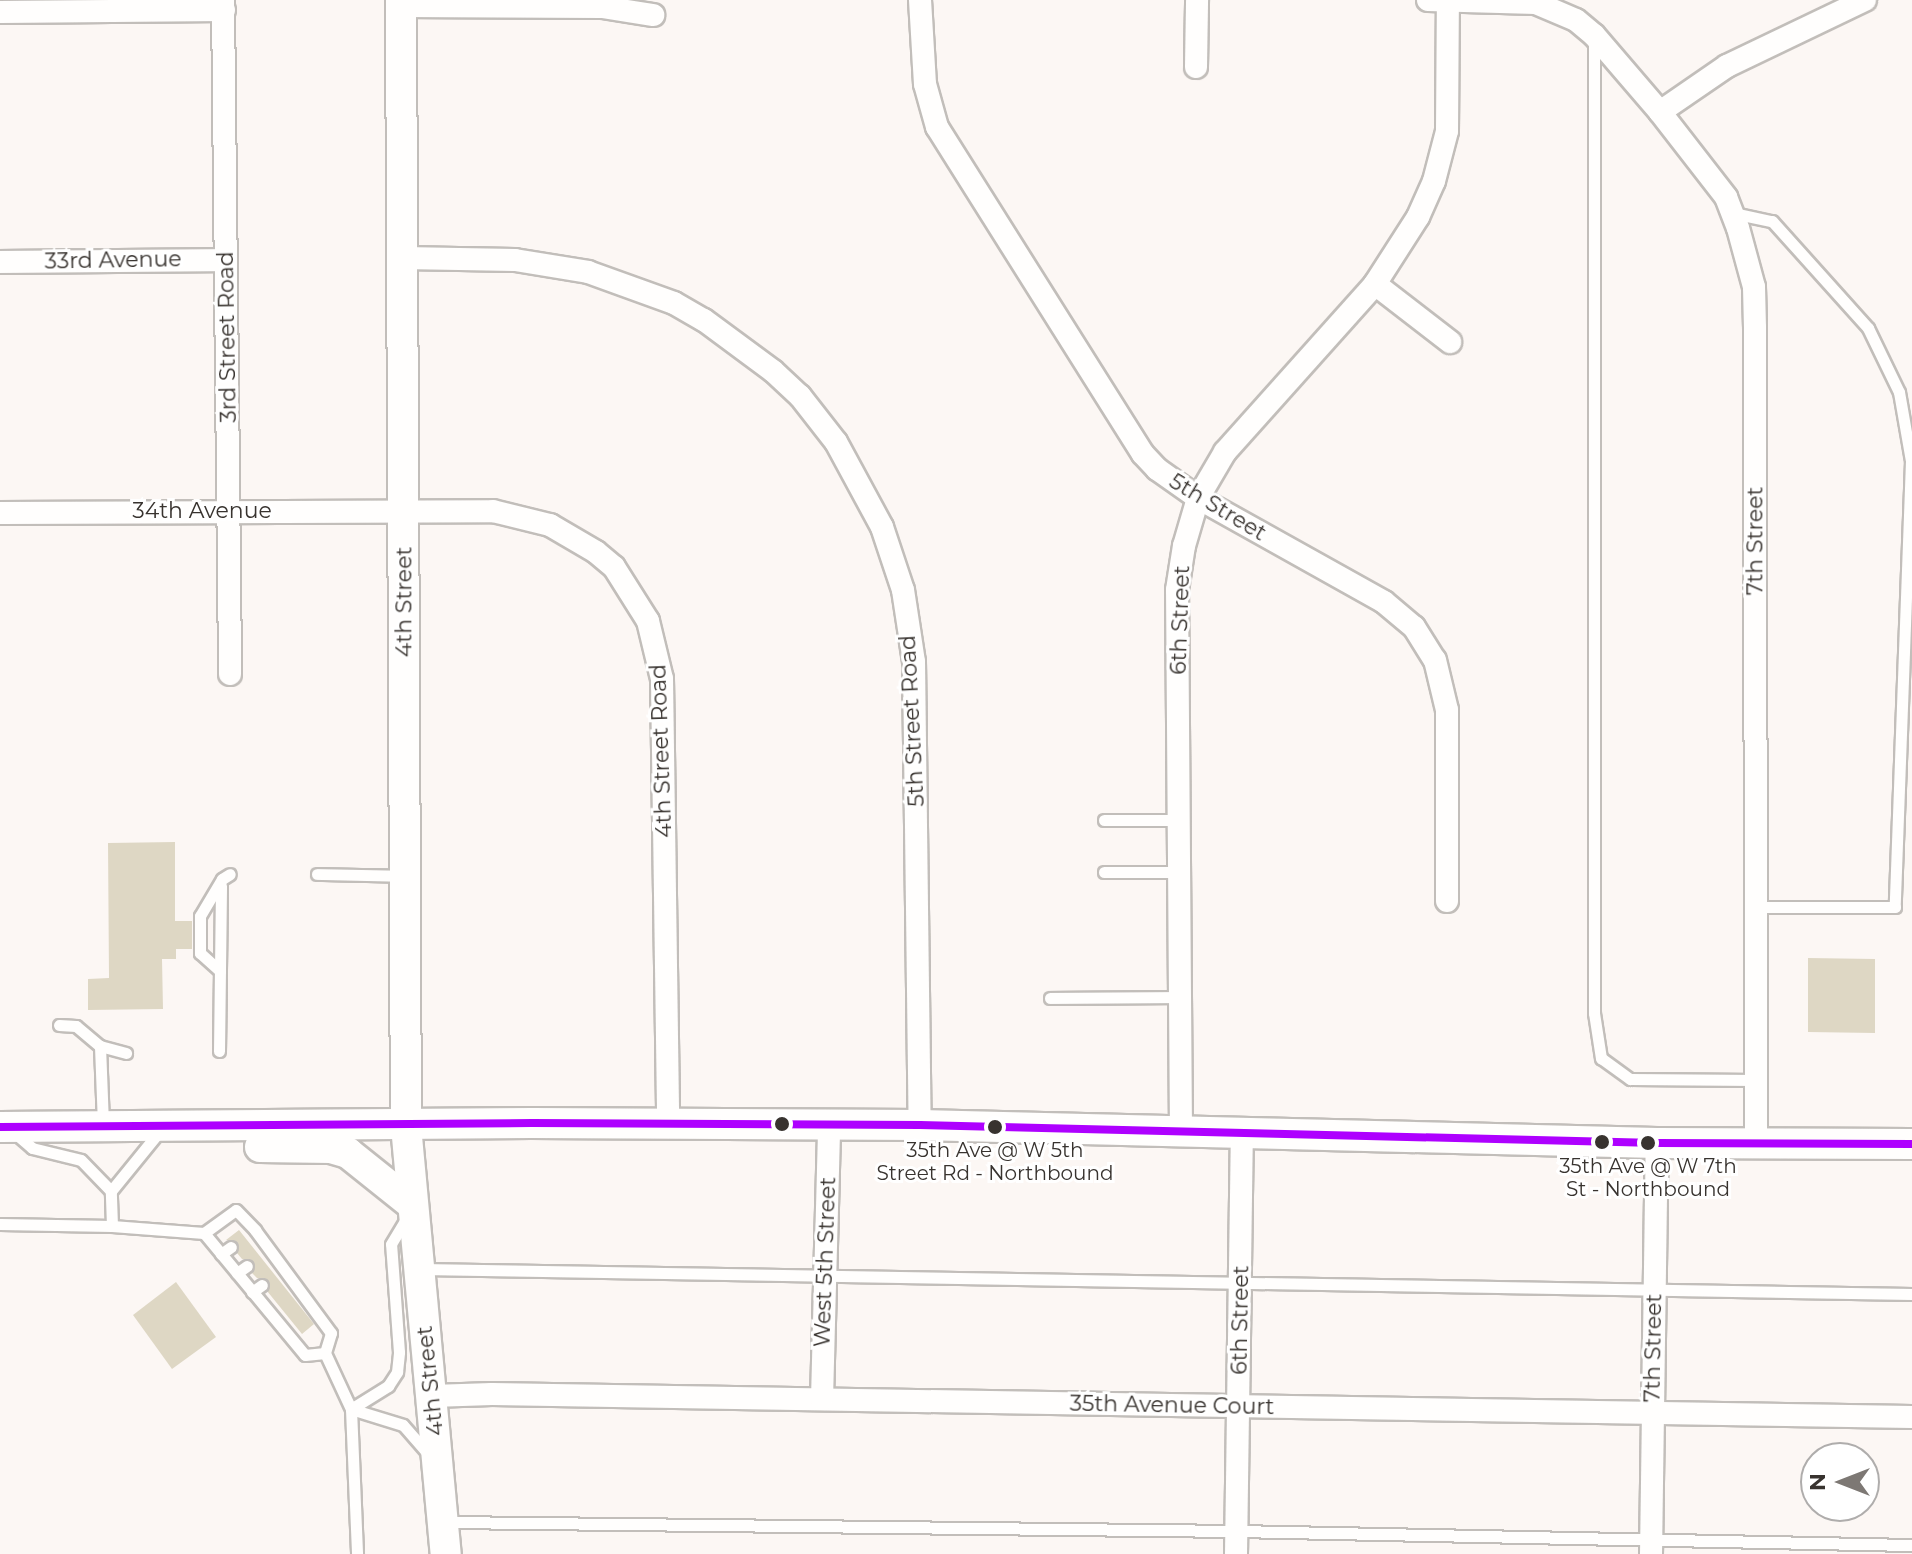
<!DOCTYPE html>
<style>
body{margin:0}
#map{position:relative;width:1912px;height:1554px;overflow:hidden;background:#fcf7f4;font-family:Montserrat,sans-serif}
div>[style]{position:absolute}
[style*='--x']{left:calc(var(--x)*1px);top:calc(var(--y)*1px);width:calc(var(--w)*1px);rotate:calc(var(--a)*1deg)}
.building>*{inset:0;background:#ded7c4}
.roads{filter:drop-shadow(2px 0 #c2beba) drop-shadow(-2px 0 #c2beba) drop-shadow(0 2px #c2beba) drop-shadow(0 -2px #c2beba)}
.lane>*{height:11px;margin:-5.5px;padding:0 5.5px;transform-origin:5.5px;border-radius:5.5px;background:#fffefd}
.street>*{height:22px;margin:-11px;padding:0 11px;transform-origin:11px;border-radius:11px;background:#fffefd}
.secondary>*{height:30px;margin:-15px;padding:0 15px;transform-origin:15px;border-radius:15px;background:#fffefd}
.bus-1>*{height:8px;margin:-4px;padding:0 4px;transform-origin:4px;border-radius:4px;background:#ae00ff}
.dots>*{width:22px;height:22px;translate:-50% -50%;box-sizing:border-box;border:4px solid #fff;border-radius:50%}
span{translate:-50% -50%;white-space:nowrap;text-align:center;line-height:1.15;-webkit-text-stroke:6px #fff;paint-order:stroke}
.bus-label{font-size:20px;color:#38332f}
.street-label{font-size:22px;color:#38332f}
.north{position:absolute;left:1800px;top:1442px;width:80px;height:80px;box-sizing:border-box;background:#fff;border:2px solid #afadac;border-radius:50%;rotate:270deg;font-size:22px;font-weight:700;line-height:32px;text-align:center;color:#38332f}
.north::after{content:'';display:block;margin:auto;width:28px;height:36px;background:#7d7874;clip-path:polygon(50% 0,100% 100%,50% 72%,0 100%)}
</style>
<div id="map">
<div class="building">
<div style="clip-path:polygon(175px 842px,175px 921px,192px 921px,192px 949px,176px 949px,176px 959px,162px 959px,163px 1009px,88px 1010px,88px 979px,109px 978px,108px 843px)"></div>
<div style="clip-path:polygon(1808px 958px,1875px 959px,1875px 1033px,1808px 1032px)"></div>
<div style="clip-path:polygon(239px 1230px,314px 1324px,302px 1334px,267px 1291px,268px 1280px,257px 1278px,252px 1273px,253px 1261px,242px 1259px,237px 1253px,237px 1242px,226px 1240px)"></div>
<div style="clip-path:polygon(176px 1282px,216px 1337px,172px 1369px,133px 1315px)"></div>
</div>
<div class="roads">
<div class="lane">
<div style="--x:1594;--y:40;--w:973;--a:90"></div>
<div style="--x:1594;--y:1013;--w:46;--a:81.2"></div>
<div style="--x:1601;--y:1058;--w:36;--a:36"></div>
<div style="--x:1630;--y:1079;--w:126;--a:0.5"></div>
<div style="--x:1733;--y:213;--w:40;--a:12"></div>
<div style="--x:1772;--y:221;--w:144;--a:48.1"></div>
<div style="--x:1868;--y:328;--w:71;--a:64.2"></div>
<div style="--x:1899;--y:392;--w:70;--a:80.1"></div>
<div style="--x:1911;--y:461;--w:446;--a:92.1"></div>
<div style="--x:1895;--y:907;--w:140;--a:180"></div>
<div style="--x:1104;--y:820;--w:74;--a:0"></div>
<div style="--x:1104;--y:872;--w:74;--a:0"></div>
<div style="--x:317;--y:874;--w:88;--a:1.3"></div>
<div style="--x:220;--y:971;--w:27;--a:-138"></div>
<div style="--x:200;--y:953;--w:37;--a:-90"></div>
<div style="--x:200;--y:916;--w:43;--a:-59.3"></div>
<div style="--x:222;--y:879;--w:9;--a:-32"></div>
<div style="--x:1050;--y:998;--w:129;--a:-0.4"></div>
<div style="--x:59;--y:1025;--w:17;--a:3"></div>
<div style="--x:76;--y:1026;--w:31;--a:40"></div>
<div style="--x:100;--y:1046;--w:27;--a:15"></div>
<div style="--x:100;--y:1046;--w:79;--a:87.8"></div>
<div style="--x:219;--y:1051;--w:165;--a:-89.3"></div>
<div style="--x:15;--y:1133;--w:23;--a:41"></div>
<div style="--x:32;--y:1148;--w:50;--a:13.8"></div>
<div style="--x:81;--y:1160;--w:43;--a:45.9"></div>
<div style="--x:0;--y:1224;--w:112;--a:1"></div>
<div style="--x:112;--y:1226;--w:92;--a:4.4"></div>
<div style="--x:204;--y:1233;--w:158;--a:50.4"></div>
<div style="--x:305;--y:1355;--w:20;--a:-6"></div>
<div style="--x:325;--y:1353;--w:62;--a:65.1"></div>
<div style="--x:351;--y:1409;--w:145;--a:87.6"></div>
<div style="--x:112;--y:1226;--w:35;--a:-92"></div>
<div style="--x:111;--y:1191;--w:76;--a:-50.9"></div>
<div style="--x:204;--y:1233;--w:39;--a:-36"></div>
<div style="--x:236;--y:1210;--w:28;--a:46"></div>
<div style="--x:255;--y:1230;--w:128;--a:53.6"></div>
<div style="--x:331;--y:1333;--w:21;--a:107"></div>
<div style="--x:221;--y:1254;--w:12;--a:-35"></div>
<div style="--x:421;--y:1269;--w:1491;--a:0.96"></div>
<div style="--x:237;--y:1273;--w:12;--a:-35"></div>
<div style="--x:252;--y:1292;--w:12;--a:-35"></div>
<div style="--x:351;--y:1409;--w:44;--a:-31.9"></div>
<div style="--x:388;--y:1386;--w:17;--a:-57"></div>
<div style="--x:397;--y:1372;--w:20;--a:-84"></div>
<div style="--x:399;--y:1352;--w:108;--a:-94.2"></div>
<div style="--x:391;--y:1244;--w:33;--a:-59"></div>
<div style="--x:351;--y:1409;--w:54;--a:17.1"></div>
<div style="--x:403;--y:1425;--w:41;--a:48.9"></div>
<div style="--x:445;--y:1522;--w:791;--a:0.65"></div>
<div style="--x:1236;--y:1531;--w:676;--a:1.19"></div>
</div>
<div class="street">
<div style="--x:223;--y:0;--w:674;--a:89.4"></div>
<div style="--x:920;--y:0;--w:84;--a:86.6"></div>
<div style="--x:925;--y:84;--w:45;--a:74.4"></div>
<div style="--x:937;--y:127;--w:386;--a:57.8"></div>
<div style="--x:1143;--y:454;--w:21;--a:47"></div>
<div style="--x:1157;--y:469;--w:50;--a:35.3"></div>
<div style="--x:1198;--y:498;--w:213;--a:29.2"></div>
<div style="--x:1384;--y:602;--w:39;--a:40"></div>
<div style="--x:1414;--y:627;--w:39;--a:58"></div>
<div style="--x:1435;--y:660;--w:51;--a:76.5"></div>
<div style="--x:1447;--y:710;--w:191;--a:90"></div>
<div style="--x:1428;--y:0;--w:108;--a:1.6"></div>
<div style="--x:1536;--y:3;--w:43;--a:23"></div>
<div style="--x:1576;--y:20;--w:23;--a:40"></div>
<div style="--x:1594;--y:35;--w:101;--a:49.4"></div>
<div style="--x:1660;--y:112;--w:108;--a:52.2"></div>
<div style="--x:1726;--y:197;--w:33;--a:69"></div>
<div style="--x:1738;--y:228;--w:61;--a:74.8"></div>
<div style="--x:1754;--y:287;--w:41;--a:88.6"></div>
<div style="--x:1755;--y:328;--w:815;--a:89.93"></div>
<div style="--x:401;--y:6;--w:201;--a:0.3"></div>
<div style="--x:602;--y:7;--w:52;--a:8.9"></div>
<div style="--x:0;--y:12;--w:224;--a:-0.5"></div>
<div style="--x:1196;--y:67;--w:67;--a:-89.1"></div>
<div style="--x:1660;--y:112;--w:81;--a:-34.5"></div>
<div style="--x:1727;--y:66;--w:153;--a:-25.6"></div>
<div style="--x:403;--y:258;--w:112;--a:1"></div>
<div style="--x:515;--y:260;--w:74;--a:9.3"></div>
<div style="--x:588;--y:272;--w:91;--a:19.8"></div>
<div style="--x:674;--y:303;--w:34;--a:30"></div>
<div style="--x:704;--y:320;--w:86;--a:36.5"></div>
<div style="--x:773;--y:371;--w:37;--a:43"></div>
<div style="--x:800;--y:396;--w:58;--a:52"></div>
<div style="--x:836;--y:442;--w:97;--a:61.6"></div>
<div style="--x:882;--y:527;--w:66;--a:71.6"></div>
<div style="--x:903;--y:590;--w:73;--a:81.3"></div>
<div style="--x:914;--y:662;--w:463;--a:89.3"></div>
<div style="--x:0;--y:262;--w:226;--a:-0.5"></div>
<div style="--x:1375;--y:284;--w:95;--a:37.7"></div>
<div style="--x:0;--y:513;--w:493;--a:-0.2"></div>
<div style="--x:493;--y:511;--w:59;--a:13.8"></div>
<div style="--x:550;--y:525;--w:53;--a:30.4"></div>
<div style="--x:596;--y:552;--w:23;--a:40"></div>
<div style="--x:614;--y:567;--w:64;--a:57.8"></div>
<div style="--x:648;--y:621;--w:60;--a:76.4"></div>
<div style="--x:662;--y:679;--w:445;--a:89.2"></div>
<div style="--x:1181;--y:1132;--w:542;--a:-90.42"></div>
<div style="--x:1177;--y:590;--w:45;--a:-81"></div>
<div style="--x:1184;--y:546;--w:50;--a:-73.7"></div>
<div style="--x:1198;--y:498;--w:53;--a:-59.6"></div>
<div style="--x:1225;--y:452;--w:225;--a:-48.2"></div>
<div style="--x:1375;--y:284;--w:80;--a:-57.3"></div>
<div style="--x:1418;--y:217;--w:39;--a:-66"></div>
<div style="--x:1434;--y:181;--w:52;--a:-75.4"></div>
<div style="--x:1447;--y:131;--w:131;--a:-89.6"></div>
<div style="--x:432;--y:1396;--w:60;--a:-1.9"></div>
<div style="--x:492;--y:1394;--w:1420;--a:0.93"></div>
<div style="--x:822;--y:1399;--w:274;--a:-88.5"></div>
<div style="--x:1236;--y:1554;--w:421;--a:-89.2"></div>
<div style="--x:1651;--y:1554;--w:411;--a:-89.2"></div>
</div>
<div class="secondary">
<div style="--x:401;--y:0;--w:1126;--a:89.75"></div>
<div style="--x:406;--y:1126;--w:430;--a:84.7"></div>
<div style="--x:0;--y:1127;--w:532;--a:-0.43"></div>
<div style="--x:532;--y:1123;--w:388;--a:0.3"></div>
<div style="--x:920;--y:1125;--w:737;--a:1.4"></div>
<div style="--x:1657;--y:1143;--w:255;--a:0.2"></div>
<div style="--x:260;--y:1147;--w:71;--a:0.8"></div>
<div style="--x:331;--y:1148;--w:18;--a:16"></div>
<div style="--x:348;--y:1153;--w:82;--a:38.6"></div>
</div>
</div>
<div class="bus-1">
<div style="--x:0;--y:1127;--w:532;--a:-0.43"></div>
<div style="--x:532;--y:1123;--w:388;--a:0.3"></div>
<div style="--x:920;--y:1125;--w:737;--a:1.4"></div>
<div style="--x:1657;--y:1143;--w:255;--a:0.2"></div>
</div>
<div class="dots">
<div style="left:782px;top:1124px;background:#38332f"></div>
<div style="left:995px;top:1127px;background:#38332f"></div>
<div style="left:1602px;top:1142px;background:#38332f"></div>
<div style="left:1648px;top:1143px;background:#38332f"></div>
</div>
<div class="bus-label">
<span style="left:995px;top:1162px">35th Ave @ W 5th<br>Street Rd - Northbound</span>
<span style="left:1648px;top:1178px">35th Ave @ W 7th<br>St - Northbound</span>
</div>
<div class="street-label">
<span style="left:113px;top:260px;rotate:-1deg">33rd Avenue</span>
<span style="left:227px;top:337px;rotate:-91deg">3rd Street Road</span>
<span style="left:1218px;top:507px;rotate:31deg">5th Street</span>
<span style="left:202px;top:511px">34th Avenue</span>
<span style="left:1755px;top:541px;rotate:-90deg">7th Street</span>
<span style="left:404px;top:602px;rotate:-90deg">4th Street</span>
<span style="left:1180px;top:620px;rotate:-88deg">6th Street</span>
<span style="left:912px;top:721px;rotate:-93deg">5th Street Road</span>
<span style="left:661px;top:751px;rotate:-92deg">4th Street Road</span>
<span style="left:825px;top:1262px;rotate:-88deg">West 5th Street</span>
<span style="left:1240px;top:1320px;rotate:-89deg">6th Street</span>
<span style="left:1653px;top:1348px;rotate:-89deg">7th Street</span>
<span style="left:430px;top:1381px;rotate:-96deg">4th Street</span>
<span style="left:1172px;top:1405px;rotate:1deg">35th Avenue Court</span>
</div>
<div class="north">N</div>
</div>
